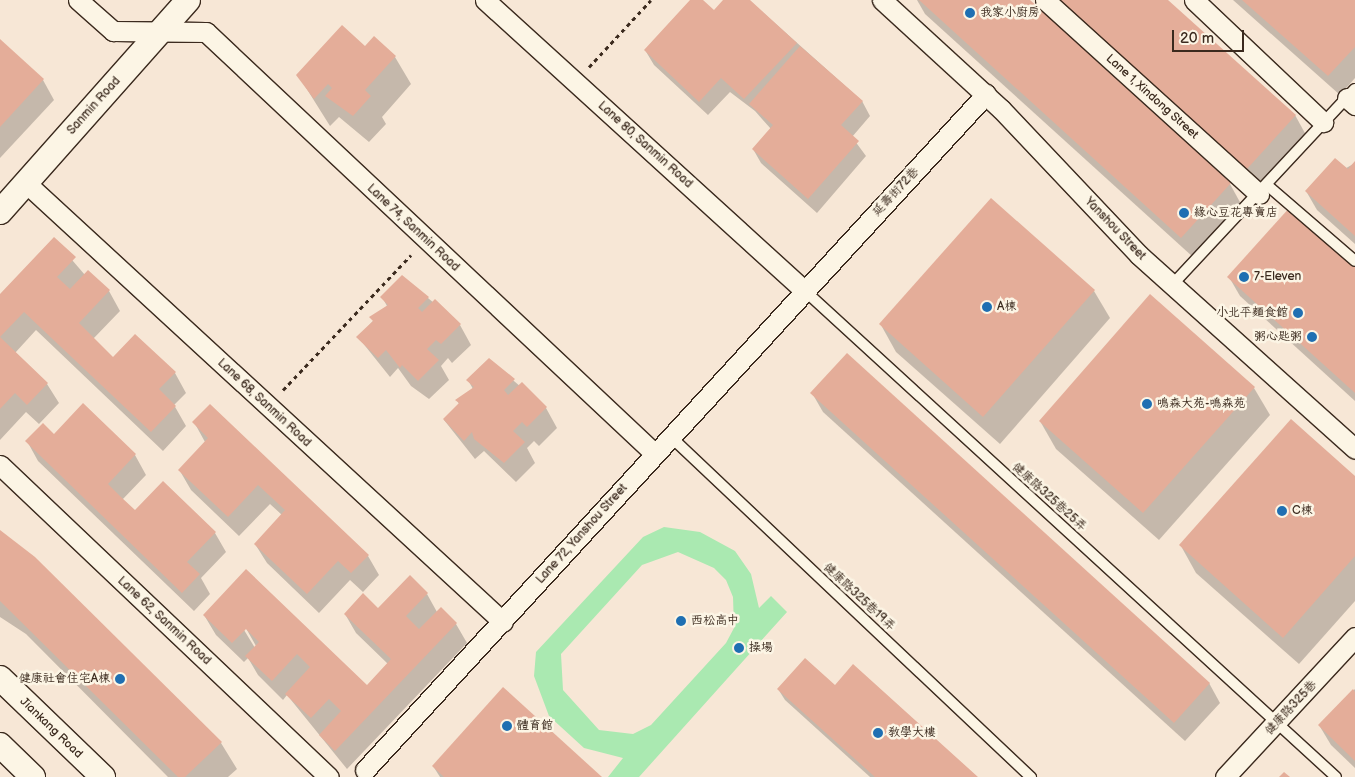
<!DOCTYPE html>
<meta charset="utf-8">
<style>
body{margin:0}
#map{position:relative;width:1355px;height:777px;overflow:hidden;background:#f7e7d6;font-family:"Balsamiq Sans","LXGW WenKai TC",sans-serif}
div>[style]{position:absolute}
[style*='--x']{left:calc(var(--x)*1px);top:calc(var(--y)*1px);width:calc(var(--w)*1px);rotate:calc(var(--a)*1deg)}
.green>*{inset:0;background:#aae9b1}
.shadow>*{inset:0;background:#0003}
.building>*{inset:0;background:#e4ad99}
.path>*{height:3px;margin-top:-1.5px;transform-origin:0;background:repeating-linear-gradient(90deg,#3b2a1e 0 4px,transparent 0 8px)}
.roads{filter:drop-shadow(1px 0 #3b2a1e) drop-shadow(-1px 0 #3b2a1e) drop-shadow(0 1px #3b2a1e) drop-shadow(0 -1px #3b2a1e)}
.service>*{height:10px;margin:-5px;padding:0 5px;transform-origin:5px;border-radius:5px;background:#fcf5e5}
.minor>*{height:19px;margin:-9.5px;padding:0 9.5px;transform-origin:9.5px;border-radius:9.5px;background:#fcf5e5}
.tertiary>*{height:24px;margin:-12px;padding:0 12px;transform-origin:12px;border-radius:12px;background:#fcf5e5}
.dots>*{width:14px;height:14px;translate:-50% -50%;box-sizing:border-box;border:2px solid #fcf5e5;border-radius:50%}
span{translate:-50% -50%;white-space:nowrap;text-align:center;line-height:1.15;-webkit-text-stroke:5px #fcf5e5;paint-order:stroke}
.poi-label{font-size:12px;color:#3b2a1e}
.left{translate:0 -50%;text-align:left}
.right{translate:-100% -50%;text-align:right}
.street-label{font-size:12px;color:#3b2a1e}
.scale{position:absolute;left:1172px;top:30px;width:72px;height:22px;box-sizing:border-box;border:2px solid #3b2a1e;border-top:0;padding-left:6px;font-size:15px;line-height:18px;white-space:nowrap;color:#3b2a1e;-webkit-text-stroke:4px #fcf5e5;paint-order:stroke}
</style>
<div id="map">
<div class="green">
<div style="clip-path:polygon(evenodd,664px 527px,700px 532px,735px 551px,751px 574px,759px 608px,771px 596px,787px 612px,639px 777px,608px 777px,623px 758px,584px 748px,549px 716px,534px 676px,536px 652px,643px 537px,664px 527px,678px 552px,714px 568px,726px 580px,733px 597px,734px 628px,726px 643px,651px 725px,633px 734px,599px 730px,563px 690px,561px 654px,642px 565px,678px 552px)"></div>
</div>
<div class="shadow">
<div style="clip-path:polygon(692px 0,701px 0,714px 12px,725px 0,749px 0,862px 101px,870px 116px,852px 137px,866px 156px,817px 213px,761px 163px,753px 149px,771px 129px,755px 111px,730px 92px,708px 115px,654px 65px,645px 50px)"></div>
<div style="clip-path:polygon(917px 0,1027px 0,1230px 184px,1241px 204px,1193px 257px,925px 14px)"></div>
<div style="clip-path:polygon(1048px 0,1166px 0,1295px 115px,1306px 135px,1258px 189px)"></div>
<div style="clip-path:polygon(1233px 0,1355px 0,1355px 78px,1340px 95px)"></div>
<div style="clip-path:polygon(0 41px,43px 80px,54px 100px,0 158px)"></div>
<div style="clip-path:polygon(365px 48px,395px 57px,411px 84px,382px 117px,386px 124px,369px 142px,339px 117px,330px 126px,298px 75px)"></div>
<div style="clip-path:polygon(1355px 163px,1355px 244px,1317px 210px,1306px 191px)"></div>
<div style="clip-path:polygon(54px 239px,85px 275px,109px 291px,120px 311px,93px 339px,114px 359px,175px 373px,186px 393px,174px 405px,186px 426px,163px 451px,36px 330px,15px 353px,47px 384px,59px 403px,39px 424px,26px 412px,0 440px,0 296px)"></div>
<div style="clip-path:polygon(1355px 266px,1355px 401px,1240px 296px,1229px 277px)"></div>
<div style="clip-path:polygon(1094px 291px,1110px 318px,1000px 444px,896px 352px,881px 325px)"></div>
<div style="clip-path:polygon(382px 297px,428px 298px,460px 325px,471px 345px,452px 363px,448px 358px,441px 366px,449px 380px,429px 399px,411px 386px,398px 368px,390px 377px,358px 337px,387px 306px)"></div>
<div style="clip-path:polygon(489px 360px,546px 408px,557px 428px,539px 446px,534px 441px,527px 448px,535px 463px,516px 482px,484px 451px,475px 459px,444px 420px,459px 404px,457px 400px,473px 389px,468px 380px)"></div>
<div style="clip-path:polygon(1254px 388px,1270px 415px,1159px 540px,1056px 449px,1040px 421px)"></div>
<div style="clip-path:polygon(812px 393px,1209px 683px,1220px 703px,1185px 741px,823px 412px)"></div>
<div style="clip-path:polygon(194px 422px,368px 556px,379px 575px,363px 592px,350px 580px,319px 613px,267px 563px,255px 544px,282px 515px,270px 504px,239px 536px,191px 490px,180px 471px,205px 442px)"></div>
<div style="clip-path:polygon(54px 435px,135px 455px,146px 475px,122px 500px,135px 512px,215px 533px,226px 552px,201px 578px,210px 594px,194px 611px,38px 461px,27px 441px)"></div>
<div style="clip-path:polygon(1355px 477px,1355px 601px,1299px 664px,1196px 573px,1181px 546px)"></div>
<div style="clip-path:polygon(0 531px,34px 558px,221px 743px,237px 769px,228px 777px,168px 777px,26px 634px,0 617px)"></div>
<div style="clip-path:polygon(evenodd,246px 571px,367px 686px,388px 664px,356px 633px,345px 614px,378px 610px,427px 594px,437px 612px,456px 624px,467px 643px,347px 769px,287px 695px,283px 700px,258px 675px,248px 658px,244px 662px,216px 635px,204px 615px,246px 571px,243px 623px,256px 646px,255px 648px,241px 625px,243px 623px)"></div>
<div style="clip-path:polygon(835px 687px,976px 777px,870px 777px,785px 700px,778px 689px)"></div>
<div style="clip-path:polygon(1355px 689px,1355px 768px,1331px 745px,1319px 725px)"></div>
<div style="clip-path:polygon(433px 766px,600px 777px,440px 777px)"></div>
</div>
<div class="building">
<div style="clip-path:polygon(690px 0,703px 0,714px 10px,723px 0,750px 0,797px 43px,744px 99px,721px 78px,699px 102px,644px 50px)"></div>
<div style="clip-path:polygon(919px 0,1030px 0,1231px 183px,1181px 238px)"></div>
<div style="clip-path:polygon(1057px 0,1168px 0,1296px 115px,1246px 170px)"></div>
<div style="clip-path:polygon(1242px 0,1355px 0,1355px 47px,1328px 76px)"></div>
<div style="clip-path:polygon(342px 25px,365px 46px,374px 36px,396px 56px,365px 90px,371px 96px,353px 116px,325px 96px,332px 88px,328px 84px,314px 99px,296px 75px)"></div>
<div style="clip-path:polygon(0 39px,44px 79px,0 127px)"></div>
<div style="clip-path:polygon(800px 46px,863px 101px,841px 125px,859px 141px,808px 199px,752px 149px,773px 125px,749px 104px)"></div>
<div style="clip-path:polygon(1335px 158px,1348px 169px,1355px 161px,1355px 236px,1305px 191px)"></div>
<div style="clip-path:polygon(991px 198px,1095px 290px,983px 417px,879px 324px)"></div>
<div style="clip-path:polygon(1291px 206px,1355px 265px,1355px 393px,1227px 277px)"></div>
<div style="clip-path:polygon(54px 237px,76px 257px,57px 277px,70px 289px,88px 270px,110px 290px,79px 323px,113px 357px,135px 334px,176px 372px,159px 389px,176px 406px,151px 432px,24px 312px,0 337px,48px 383px,27px 405px,15px 393px,0 409px,0 294px)"></div>
<div style="clip-path:polygon(402px 275px,429px 297px,418px 308px,422px 312px,435px 299px,461px 324px,441px 344px,436px 340px,427px 349px,439px 360px,418px 381px,402px 365px,400px 368px,386px 350px,378px 358px,356px 337px,373px 321px,369px 317px,388px 305px,380px 297px)"></div>
<div style="clip-path:polygon(1150px 294px,1255px 387px,1143px 513px,1039px 421px)"></div>
<div style="clip-path:polygon(847px 353px,1210px 683px,1174px 723px,810px 393px)"></div>
<div style="clip-path:polygon(489px 358px,515px 379px,504px 390px,508px 395px,522px 382px,547px 407px,527px 427px,522px 422px,513px 431px,525px 442px,504px 463px,474px 439px,472px 432px,464px 441px,443px 419px,459px 403px,455px 400px,474px 387px,466px 380px)"></div>
<div style="clip-path:polygon(83px 403px,136px 454px,108px 484px,121px 497px,135px 510px,163px 481px,216px 532px,187px 562px,200px 574px,182px 593px,25px 441px,43px 423px,54px 434px)"></div>
<div style="clip-path:polygon(210px 404px,369px 555px,351px 573px,338px 561px,307px 594px,254px 544px,285px 510px,258px 485px,228px 517px,178px 470px,208px 438px,192px 422px)"></div>
<div style="clip-path:polygon(1291px 419px,1355px 476px,1355px 556px,1283px 638px,1179px 545px)"></div>
<div style="clip-path:polygon(0 530px,35px 557px,222px 742px,185px 777px,178px 777px,0 601px)"></div>
<div style="clip-path:polygon(246px 569px,367px 685px,391px 659px,344px 614px,363px 593px,378px 608px,410px 575px,428px 593px,406px 616px,419px 629px,441px 607px,457px 623px,335px 751px,319px 735px,341px 711px,329px 699px,311px 718px,285px 694px,310px 667px,297px 654px,272px 681px,245px 656px,259px 642px,246px 629px,232px 643px,203px 615px)"></div>
<div style="clip-path:polygon(805px 658px,835px 685px,853px 664px,978px 777px,875px 777px,777px 689px)"></div>
<div style="clip-path:polygon(503px 687px,602px 777px,444px 777px,432px 766px)"></div>
<div style="clip-path:polygon(1353px 689px,1355px 692px,1355px 761px,1318px 725px)"></div>
<div style="clip-path:polygon(1284px 772px,1290px 777px,1279px 777px)"></div>
</div>
<div class="path">
<div style="--x:589;--y:67;--w:91;--a:-47.2"></div>
<div style="--x:283;--y:390;--w:186;--a:-46.5"></div>
</div>
<div class="roads">
<div class="service">
<div style="--x:1267;--y:185;--w:116;--a:40.8"></div>
<div style="--x:1172;--y:285;--w:268;--a:-47"></div>
<div style="--x:804;--y:290;--w:721;--a:42.47"></div>
<div style="--x:670;--y:436;--w:497;--a:43.4"></div>
</div>
<div class="minor">
<div style="--x:78;--y:0;--w:47;--a:41.5"></div>
<div style="--x:113;--y:31;--w:93;--a:0.6"></div>
<div style="--x:206;--y:32;--w:615;--a:43.22"></div>
<div style="--x:485;--y:0;--w:431;--a:42.3"></div>
<div style="--x:882;--y:0;--w:161;--a:42.5"></div>
<div style="--x:1001;--y:109;--w:201;--a:46.6"></div>
<div style="--x:1139;--y:255;--w:290;--a:41.9"></div>
<div style="--x:1045;--y:0;--w:289;--a:42.2"></div>
<div style="--x:1194;--y:0;--w:178;--a:43.4"></div>
<div style="--x:1347;--y:98;--w:11;--a:41"></div>
<div style="--x:26;--y:183;--w:648;--a:42.62"></div>
<div style="--x:0;--y:465;--w:453;--a:43.5"></div>
<div style="--x:365;--y:770;--w:918;--a:-47.43"></div>
<div style="--x:1225;--y:777;--w:191;--a:-47.1"></div>
</div>
<div class="tertiary">
<div style="--x:0;--y:212;--w:283;--a:-48.4"></div>
<div style="--x:0;--y:678;--w:143;--a:43.9"></div>
<div style="--x:0;--y:745;--w:46;--a:44.1"></div>
</div>
</div>
<div class="dots">
<div style="left:970px;top:13px;background:#1f6fb2"></div>
<div style="left:1184px;top:213px;background:#1f6fb2"></div>
<div style="left:1244px;top:277px;background:#1f6fb2"></div>
<div style="left:987px;top:307px;background:#1f6fb2"></div>
<div style="left:1298px;top:313px;background:#1f6fb2"></div>
<div style="left:1312px;top:337px;background:#1f6fb2"></div>
<div style="left:1147px;top:404px;background:#1f6fb2"></div>
<div style="left:1282px;top:511px;background:#1f6fb2"></div>
<div style="left:681px;top:621px;background:#1f6fb2"></div>
<div style="left:739px;top:648px;background:#1f6fb2"></div>
<div style="left:120px;top:679px;background:#1f6fb2"></div>
<div style="left:507px;top:726px;background:#1f6fb2"></div>
<div style="left:878px;top:733px;background:#1f6fb2"></div>
</div>
<div class="poi-label">
<span class="left" style="left:980px;top:13px">我家小廚房</span>
<span class="left" style="left:1194px;top:213px">緣心豆花專賣店</span>
<span class="left" style="left:1254px;top:277px">7-Eleven</span>
<span class="left" style="left:997px;top:307px">A棟</span>
<span class="right" style="left:1288px;top:313px">小北平麵食館</span>
<span class="right" style="left:1302px;top:337px">粥心匙粥</span>
<span class="left" style="left:1157px;top:404px">鳴森大苑-鳴森苑</span>
<span class="left" style="left:1292px;top:511px">C棟</span>
<span class="left" style="left:691px;top:621px">西松高中</span>
<span class="left" style="left:749px;top:648px">操場</span>
<span class="right" style="left:110px;top:679px">健康社會住宅A棟</span>
<span class="left" style="left:517px;top:726px">體育館</span>
<span class="left" style="left:888px;top:733px">教學大樓</span>
</div>
<div class="street-label">
<span style="left:1152px;top:97px;rotate:42deg">Lane 1, Xindong Street</span>
<span style="left:94px;top:106px;rotate:-48deg">Sanmin Road</span>
<span style="left:645px;top:145px;rotate:42deg">Lane 80, Sanmin Road</span>
<span style="left:896px;top:192px;rotate:-47deg">延壽街72巷</span>
<span style="left:413px;top:228px;rotate:43deg">Lane 74, Sanmin Road</span>
<span style="left:1115px;top:229px;rotate:46deg">Yanshou Street</span>
<span style="left:264px;top:403px;rotate:43deg">Lane 68, Sanmin Road</span>
<span style="left:1049px;top:497px;rotate:42deg">健康路325巷25弄</span>
<span style="left:582px;top:534px;rotate:-48deg">Lane 72, Yanshou Street</span>
<span style="left:859px;top:597px;rotate:43deg">健康路325巷19弄</span>
<span style="left:164px;top:621px;rotate:43deg">Lane 62, Sanmin Road</span>
<span style="left:1291px;top:708px;rotate:-47deg">健康路325巷</span>
<span style="left:51px;top:728px;rotate:44deg">Jiankang Road</span>
</div>
<div class="scale">20 m</div>
</div>
